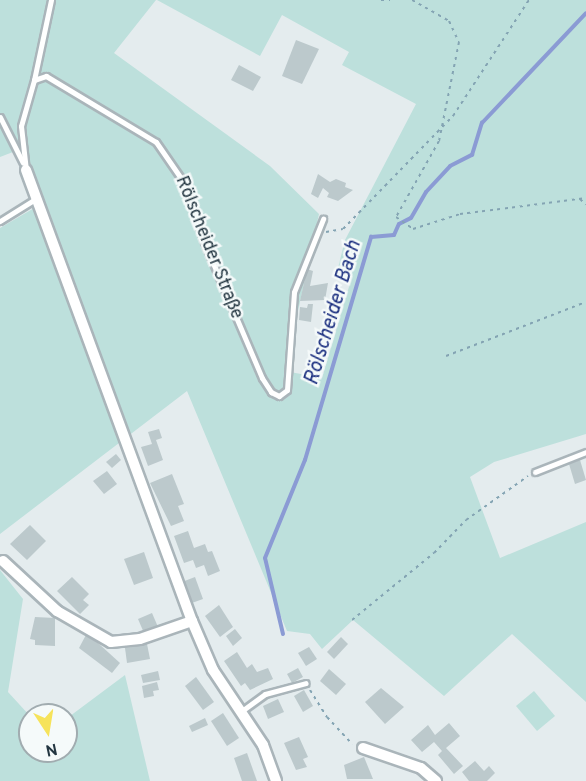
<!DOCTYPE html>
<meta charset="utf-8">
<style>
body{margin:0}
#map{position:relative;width:586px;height:781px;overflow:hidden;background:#e4ecee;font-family:Overpass,sans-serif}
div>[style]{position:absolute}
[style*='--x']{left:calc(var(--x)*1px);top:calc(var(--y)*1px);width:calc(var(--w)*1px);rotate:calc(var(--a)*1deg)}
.green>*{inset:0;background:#bde0dc}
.stream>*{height:4px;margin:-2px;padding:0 2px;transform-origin:2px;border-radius:2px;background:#8b9bd4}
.building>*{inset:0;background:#bcc9cc}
.path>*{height:2px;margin-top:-1px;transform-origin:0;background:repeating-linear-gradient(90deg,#84a4b3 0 3px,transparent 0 7.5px)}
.roads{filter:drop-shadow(2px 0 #aab5ba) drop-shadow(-2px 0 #aab5ba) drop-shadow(0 2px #aab5ba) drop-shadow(0 -2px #aab5ba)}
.service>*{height:5px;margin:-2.5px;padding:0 2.5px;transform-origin:2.5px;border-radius:2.5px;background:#fff}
.minor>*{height:10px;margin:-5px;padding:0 5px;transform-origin:5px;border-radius:5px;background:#fff}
span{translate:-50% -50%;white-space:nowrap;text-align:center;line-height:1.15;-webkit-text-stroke:5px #f5fafa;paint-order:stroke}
.street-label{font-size:18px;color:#233641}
.water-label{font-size:20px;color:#1a2e7f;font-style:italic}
.north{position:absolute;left:18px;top:703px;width:60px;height:60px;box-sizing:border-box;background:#f5fafa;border:2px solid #a1acb0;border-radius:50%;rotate:168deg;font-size:16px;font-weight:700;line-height:24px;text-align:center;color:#233641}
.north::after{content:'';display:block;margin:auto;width:21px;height:27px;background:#f6e35b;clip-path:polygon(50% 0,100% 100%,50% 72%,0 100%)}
</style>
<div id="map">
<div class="green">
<div style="clip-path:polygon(0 0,156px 0,114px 53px,270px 166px,319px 214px,285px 371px,322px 378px,351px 280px,336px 276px,345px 240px,416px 104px,342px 65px,349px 52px,282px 15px,260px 56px,157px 0,586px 0,586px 434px,494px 462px,470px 477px,500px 558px,586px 522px,586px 702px,512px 634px,444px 696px,353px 620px,322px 649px,310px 634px,287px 631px,187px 391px,0 534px,0 228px,41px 204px,26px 147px,0 157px)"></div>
<div style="clip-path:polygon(0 570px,23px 599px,8px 692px,30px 716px,30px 751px,66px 751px,66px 719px,125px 675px,150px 781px,0 781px)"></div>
<div style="clip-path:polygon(534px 691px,555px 716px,537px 731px,516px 706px)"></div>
</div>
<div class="stream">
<div style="--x:283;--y:634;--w:78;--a:-103.3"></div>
<div style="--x:265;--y:558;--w:106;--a:-67.8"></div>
<div style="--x:305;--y:460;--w:233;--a:-73.5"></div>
<div style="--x:371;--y:237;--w:23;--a:-5"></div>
<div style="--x:394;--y:235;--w:12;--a:-66"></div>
<div style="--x:399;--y:224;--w:13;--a:-27"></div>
<div style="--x:411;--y:218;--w:30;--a:-60"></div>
<div style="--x:426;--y:192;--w:35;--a:-47"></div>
<div style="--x:450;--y:166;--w:25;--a:-27"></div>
<div style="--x:472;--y:155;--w:34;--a:-73"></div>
<div style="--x:482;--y:123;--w:151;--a:-46.6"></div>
</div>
<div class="building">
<div style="clip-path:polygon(296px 40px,319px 49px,302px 84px,282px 76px)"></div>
<div style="clip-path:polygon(239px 65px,261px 77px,253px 91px,231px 80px)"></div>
<div style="clip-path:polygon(318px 174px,330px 182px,336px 179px,346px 183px,345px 187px,353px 190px,338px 201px,327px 197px,329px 193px,323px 188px,318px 198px,311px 194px)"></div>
<div style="clip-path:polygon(307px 269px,313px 271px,310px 286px,328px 283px,325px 300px,300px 301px)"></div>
<div style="clip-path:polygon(308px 304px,313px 304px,311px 322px,299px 320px,300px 307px,307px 308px)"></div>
<div style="clip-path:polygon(159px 429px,162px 438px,156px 440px,163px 460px,148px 466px,141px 447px,152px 444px,148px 432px)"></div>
<div style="clip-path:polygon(116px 454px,121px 460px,112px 468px,106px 462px)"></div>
<div style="clip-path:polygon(580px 460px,586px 480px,575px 484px,569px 464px)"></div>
<div style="clip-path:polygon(107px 471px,117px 484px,104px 494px,93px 481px)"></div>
<div style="clip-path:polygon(172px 474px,184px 504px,178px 506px,184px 521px,171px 526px,150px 483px)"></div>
<div style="clip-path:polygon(30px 525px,46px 541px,27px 560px,10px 544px)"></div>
<div style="clip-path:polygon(188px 531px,194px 548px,205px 544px,208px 552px,212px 551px,220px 571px,208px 576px,204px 565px,196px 568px,193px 560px,184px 563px,174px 536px)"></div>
<div style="clip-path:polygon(144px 552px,153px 578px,134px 585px,124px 559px)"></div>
<div style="clip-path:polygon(72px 577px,89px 594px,83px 600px,89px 605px,80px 614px,57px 591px)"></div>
<div style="clip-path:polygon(195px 577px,203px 599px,189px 604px,182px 582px)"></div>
<div style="clip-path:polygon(219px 605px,233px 627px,220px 637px,205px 616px)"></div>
<div style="clip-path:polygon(152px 613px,158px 627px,144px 633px,138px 619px)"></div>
<div style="clip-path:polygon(35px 617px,55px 618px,55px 646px,35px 645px,35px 640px,30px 639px)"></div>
<div style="clip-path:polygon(235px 629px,242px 638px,233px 646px,226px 636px)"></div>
<div style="clip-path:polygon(87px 633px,120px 663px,112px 673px,79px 648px)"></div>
<div style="clip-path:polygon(341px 637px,348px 644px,334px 659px,327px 652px)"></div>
<div style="clip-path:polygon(147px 644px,150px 659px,127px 663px,125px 648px)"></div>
<div style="clip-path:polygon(309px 647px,317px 659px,306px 666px,298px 653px)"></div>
<div style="clip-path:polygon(237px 652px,247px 668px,252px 664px,257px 672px,268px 668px,273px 679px,250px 690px,245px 683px,241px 686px,224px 661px)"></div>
<div style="clip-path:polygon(298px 668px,303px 677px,292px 683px,287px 674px)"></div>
<div style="clip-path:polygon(329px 669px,346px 684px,336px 695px,320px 681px)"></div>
<div style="clip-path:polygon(158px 671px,160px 680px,143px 683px,141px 675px)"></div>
<div style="clip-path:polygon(196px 677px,214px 702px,203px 710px,185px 686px)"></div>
<div style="clip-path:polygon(157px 682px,159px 690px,153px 691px,154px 696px,144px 698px,142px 686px)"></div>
<div style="clip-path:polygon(381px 688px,404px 707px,385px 724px,365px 702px)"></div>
<div style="clip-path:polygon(304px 690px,313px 706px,303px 712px,294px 696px)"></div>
<div style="clip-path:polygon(278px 699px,284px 712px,268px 719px,263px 706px)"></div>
<div style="clip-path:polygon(223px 713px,239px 738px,227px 746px,211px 721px)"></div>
<div style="clip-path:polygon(205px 718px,208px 725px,192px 732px,189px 726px)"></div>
<div style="clip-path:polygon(449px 723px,460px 736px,446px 748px,463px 766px,454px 774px,438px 755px,442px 751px,434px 742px,422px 752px,411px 740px,428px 725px,435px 735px)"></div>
<div style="clip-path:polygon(299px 737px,308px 757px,303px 759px,307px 767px,296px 770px,284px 743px)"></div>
<div style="clip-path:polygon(247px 753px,257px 781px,242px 781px,234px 758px)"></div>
<div style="clip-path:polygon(364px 757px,373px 779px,347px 779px,344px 765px)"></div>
<div style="clip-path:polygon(475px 761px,484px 771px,489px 766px,495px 773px,487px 781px,469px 781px,462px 772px)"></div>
</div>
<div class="path">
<div style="--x:381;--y:0;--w:9;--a:0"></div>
<div style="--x:412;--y:0;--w:43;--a:29.6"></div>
<div style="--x:449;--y:21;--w:23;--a:65"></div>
<div style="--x:459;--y:42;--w:101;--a:101.4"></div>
<div style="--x:439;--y:141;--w:87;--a:119.5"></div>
<div style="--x:396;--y:217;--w:21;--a:35"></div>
<div style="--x:413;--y:229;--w:49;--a:-17.7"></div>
<div style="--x:460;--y:214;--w:127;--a:-7.2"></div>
<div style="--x:580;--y:199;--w:8;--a:45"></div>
<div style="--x:326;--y:232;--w:17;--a:-10"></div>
<div style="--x:343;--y:229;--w:158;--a:-45.8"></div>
<div style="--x:453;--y:116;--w:139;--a:-56.8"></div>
<div style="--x:446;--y:356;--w:150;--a:-21.1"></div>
<div style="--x:352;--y:620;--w:106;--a:-39.3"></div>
<div style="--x:434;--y:553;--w:46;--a:-45.9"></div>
<div style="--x:466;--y:520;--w:76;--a:-35.4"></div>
<div style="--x:310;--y:690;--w:32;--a:58"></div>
<div style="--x:327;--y:717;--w:37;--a:47"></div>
</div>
<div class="roads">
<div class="service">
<div style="--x:34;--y:80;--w:82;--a:-78"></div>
<div style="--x:0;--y:117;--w:51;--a:63.4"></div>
<div style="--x:26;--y:170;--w:44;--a:-96.5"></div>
<div style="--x:21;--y:126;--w:48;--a:-74.2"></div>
<div style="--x:34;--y:80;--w:13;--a:-18"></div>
<div style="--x:46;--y:76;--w:128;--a:31"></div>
<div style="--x:156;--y:142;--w:51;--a:55.4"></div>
<div style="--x:185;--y:184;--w:61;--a:71.9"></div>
<div style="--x:204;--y:242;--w:148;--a:66.9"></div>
<div style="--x:262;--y:378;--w:17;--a:57"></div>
<div style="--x:271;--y:392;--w:9;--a:27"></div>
<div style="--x:279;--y:396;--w:10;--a:-37"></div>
<div style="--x:287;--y:390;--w:98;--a:-85.9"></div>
<div style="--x:294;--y:292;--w:79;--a:-68.3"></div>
<div style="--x:0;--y:221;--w:40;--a:-32"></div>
<div style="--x:535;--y:472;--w:55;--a:-21.4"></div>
<div style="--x:243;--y:710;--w:27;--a:-36"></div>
<div style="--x:265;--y:694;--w:42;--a:-15"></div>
</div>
<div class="minor">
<div style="--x:26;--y:170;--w:481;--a:69.8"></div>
<div style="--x:192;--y:621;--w:53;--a:66.8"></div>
<div style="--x:213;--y:670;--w:90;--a:56.3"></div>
<div style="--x:263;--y:745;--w:38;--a:70"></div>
<div style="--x:3;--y:561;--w:74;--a:42.8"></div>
<div style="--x:57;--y:611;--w:62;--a:29.9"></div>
<div style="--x:111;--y:642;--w:29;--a:-6"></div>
<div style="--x:140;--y:639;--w:55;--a:-19.1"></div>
<div style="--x:363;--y:748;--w:61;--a:19"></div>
<div style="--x:421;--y:768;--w:20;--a:41"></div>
</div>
</div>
<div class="street-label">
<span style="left:208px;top:248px;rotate:68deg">Rölscheider Straße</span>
</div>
<div class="water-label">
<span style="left:334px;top:313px;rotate:-73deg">Rölscheider Bach</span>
</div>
<div class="north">N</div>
</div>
